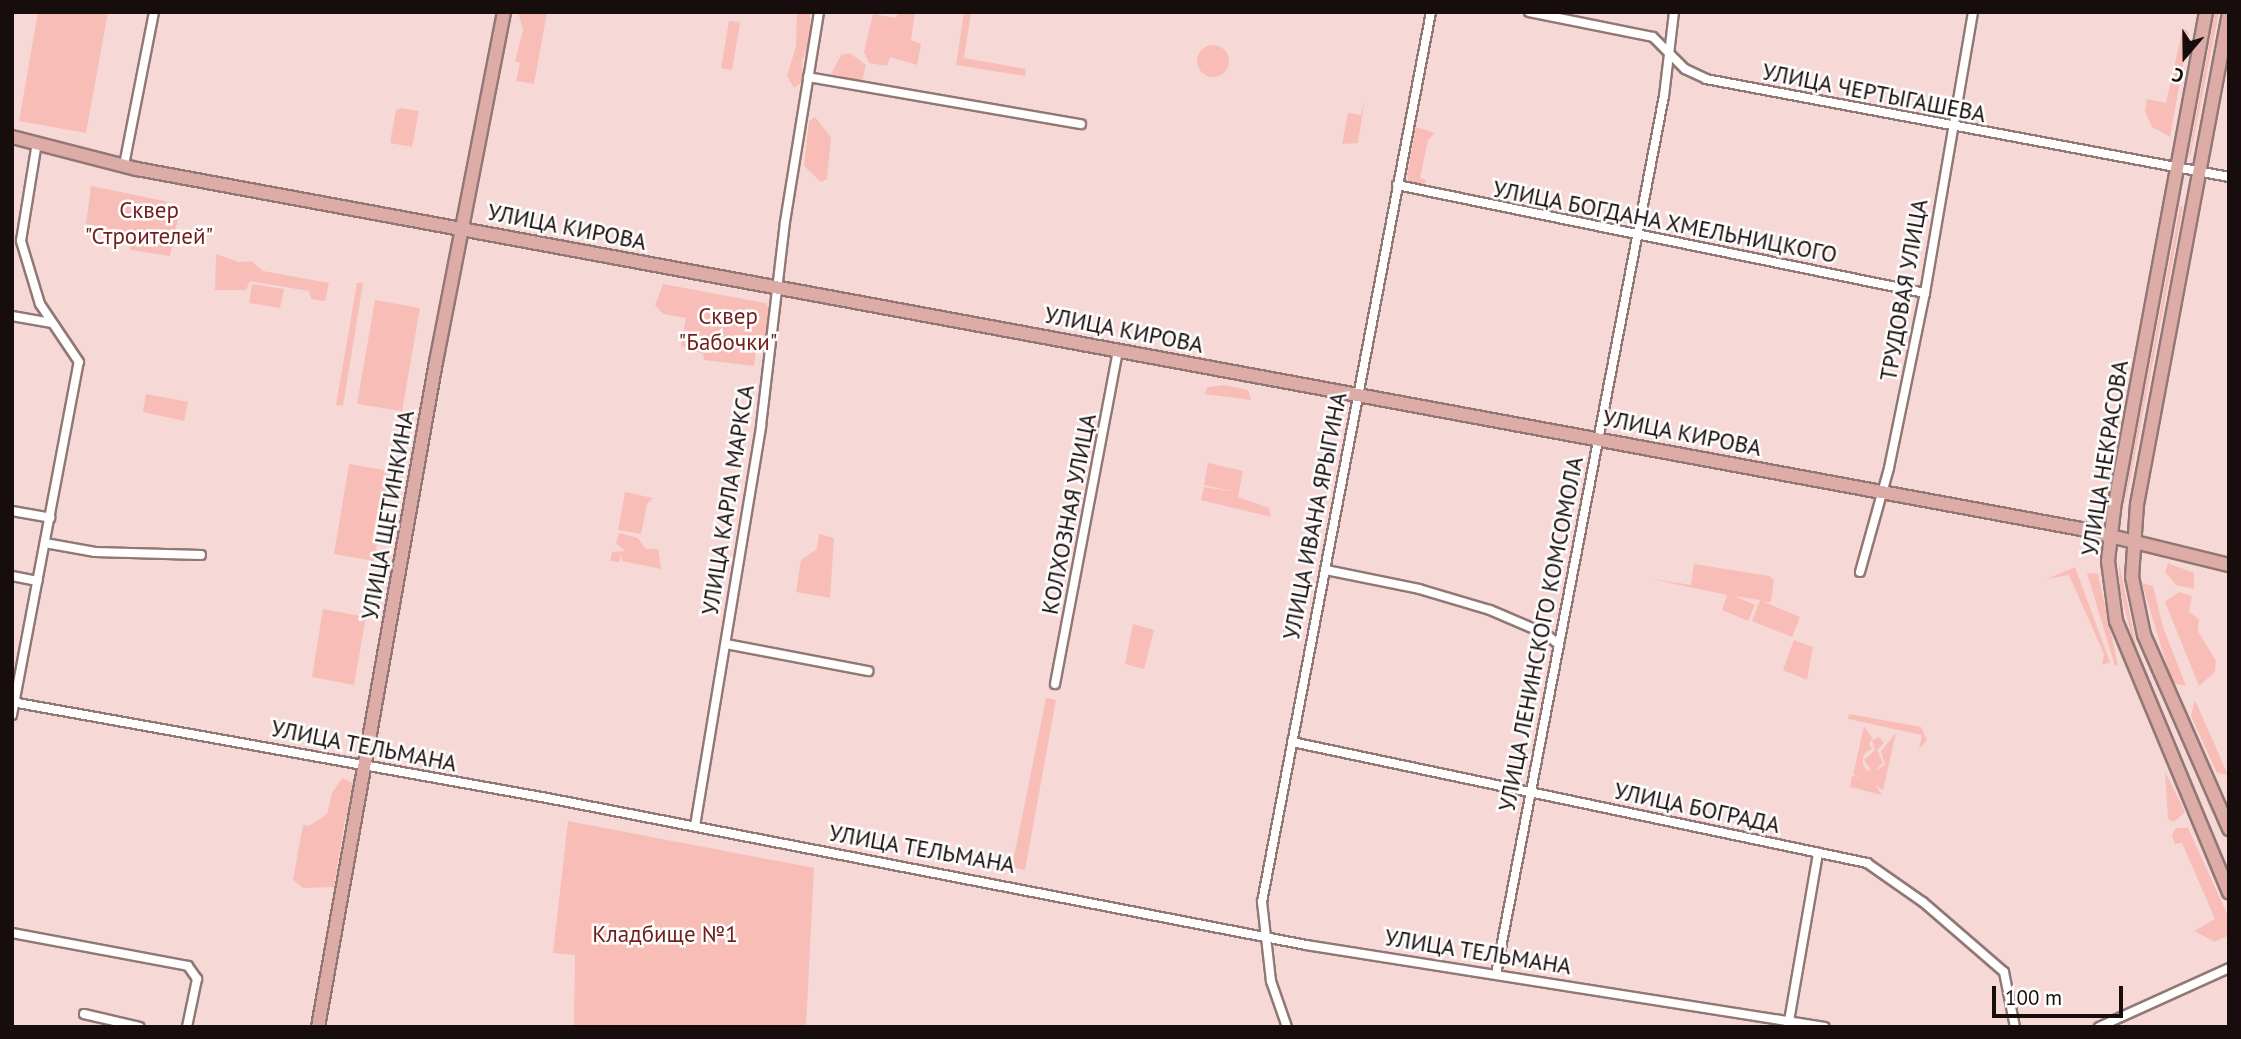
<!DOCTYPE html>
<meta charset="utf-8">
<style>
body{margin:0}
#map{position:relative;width:2241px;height:1039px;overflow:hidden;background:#f6d9d6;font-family:"PT Sans",sans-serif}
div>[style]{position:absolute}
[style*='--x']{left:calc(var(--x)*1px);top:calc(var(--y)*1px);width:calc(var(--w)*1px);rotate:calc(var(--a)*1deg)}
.green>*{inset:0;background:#f8bdb7}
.round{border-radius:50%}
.roads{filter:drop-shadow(2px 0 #917875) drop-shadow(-2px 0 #917875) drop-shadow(0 2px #917875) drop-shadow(0 -2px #917875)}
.street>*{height:8px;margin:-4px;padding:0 4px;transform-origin:4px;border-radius:4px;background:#fff}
.primary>*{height:12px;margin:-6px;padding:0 6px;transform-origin:6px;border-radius:6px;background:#ddaca7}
span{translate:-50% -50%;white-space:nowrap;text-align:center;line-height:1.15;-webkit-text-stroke:5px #fff;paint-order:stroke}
.street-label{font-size:23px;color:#170d0c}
.park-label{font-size:23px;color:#721e1d}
.frame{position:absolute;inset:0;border:14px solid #170d0c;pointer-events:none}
.north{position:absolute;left:2150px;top:21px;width:70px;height:70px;-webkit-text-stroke:5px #fff;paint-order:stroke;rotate:200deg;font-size:19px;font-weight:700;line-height:28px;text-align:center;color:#170d0c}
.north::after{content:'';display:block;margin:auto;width:24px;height:32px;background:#170d0c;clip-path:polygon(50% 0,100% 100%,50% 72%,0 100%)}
.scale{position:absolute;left:1992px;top:986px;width:131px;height:32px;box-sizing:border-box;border:4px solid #170d0c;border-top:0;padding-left:9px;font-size:21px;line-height:24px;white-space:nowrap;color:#170d0c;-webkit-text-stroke:5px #fff;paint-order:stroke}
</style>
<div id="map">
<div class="green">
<div style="clip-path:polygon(38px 12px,108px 12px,86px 133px,19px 121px)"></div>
<div style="clip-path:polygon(518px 12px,547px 12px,534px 84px,516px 81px,520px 63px,515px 61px,523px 30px)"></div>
<div style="clip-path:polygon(797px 12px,810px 12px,810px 40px,802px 61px,803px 81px,794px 88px,787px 76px,796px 46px)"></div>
<div style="clip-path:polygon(898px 12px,915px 12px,911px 40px,921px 44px,917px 65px,890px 57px,887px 66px,869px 63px,864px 52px,873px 14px,896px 18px)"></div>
<div style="clip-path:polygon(964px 12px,971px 13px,964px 58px,1026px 69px,1025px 76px,956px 65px)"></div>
<div style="clip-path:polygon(2215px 12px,2219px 12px,2190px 157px,2189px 155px)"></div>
<div style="clip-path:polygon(729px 21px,740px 22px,732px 70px,721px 68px)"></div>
<div style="clip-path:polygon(2183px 28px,2189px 32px,2170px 137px,2152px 127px,2145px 111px,2147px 99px,2166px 103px)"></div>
<div class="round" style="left:1197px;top:45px;width:32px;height:32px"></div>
<div style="clip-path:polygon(850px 53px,866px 65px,862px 81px,831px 74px,841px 55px)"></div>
<div style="clip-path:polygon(1365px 98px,1358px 143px,1342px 144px,1348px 113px,1361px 115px)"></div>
<div style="clip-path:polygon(401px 108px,419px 111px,412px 147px,390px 143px,396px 110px)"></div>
<div style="clip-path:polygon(815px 117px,831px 137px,827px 179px,821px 182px,804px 166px,809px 121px)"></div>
<div style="clip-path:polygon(1416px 127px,1435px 133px,1428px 140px,1420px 178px,1426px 180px,1423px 186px,1409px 183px,1407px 176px)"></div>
<div style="clip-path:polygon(91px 186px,164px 201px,180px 209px,170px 256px,131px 250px,119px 231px,86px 224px)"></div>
<div style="clip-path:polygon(2180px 206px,2183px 207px,2123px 515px,2130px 470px)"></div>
<div style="clip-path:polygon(216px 254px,239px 262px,251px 261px,263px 271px,329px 283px,325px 301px,311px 299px,309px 291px,250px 281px,246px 290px,215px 290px)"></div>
<div style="clip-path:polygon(357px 283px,363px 283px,343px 406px,336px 405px)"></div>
<div style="clip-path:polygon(252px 284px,284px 289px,280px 308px,249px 303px)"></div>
<div style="clip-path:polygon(663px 284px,766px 303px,770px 310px,765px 352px,756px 350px,754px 366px,704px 360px,703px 354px,681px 346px,686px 318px,663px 314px,655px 305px)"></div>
<div style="clip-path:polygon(375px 300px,420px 308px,402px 411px,357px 404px)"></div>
<div style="clip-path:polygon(1224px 385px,1248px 390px,1251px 400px,1204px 394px,1208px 387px)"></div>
<div style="clip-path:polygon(146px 394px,188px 402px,184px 421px,143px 412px)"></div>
<div style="clip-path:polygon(1208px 463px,1243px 471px,1238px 497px,1269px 508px,1271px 517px,1201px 500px,1204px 487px,1236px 492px,1204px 485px)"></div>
<div style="clip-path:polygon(349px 464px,389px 471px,374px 561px,334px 554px)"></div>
<div style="clip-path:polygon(625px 492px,653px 498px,647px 504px,641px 534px,618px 530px)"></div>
<div style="clip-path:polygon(619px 533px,638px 538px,646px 549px,658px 549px,661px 569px,622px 561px,621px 555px,619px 562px,610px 561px,612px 552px,625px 551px,616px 543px)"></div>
<div style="clip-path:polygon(819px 534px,834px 538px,830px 598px,796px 592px,801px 560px,817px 549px)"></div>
<div style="clip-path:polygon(2119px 563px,2137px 649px,2229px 871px,2136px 654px,2120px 589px)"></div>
<div style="clip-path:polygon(2168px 563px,2194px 573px,2194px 589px,2176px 585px,2165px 572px)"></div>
<div style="clip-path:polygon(1694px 564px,1769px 576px,1774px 580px,1771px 602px,1764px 602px,1800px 617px,1792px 637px,1752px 621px,1760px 600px,1734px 596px,1755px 605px,1748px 621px,1722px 610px,1727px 595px,1647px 578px,1691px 585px)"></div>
<div style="clip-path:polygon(2075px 567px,2110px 662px,2102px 665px,2104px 654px,2069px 575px,2047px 579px)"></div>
<div style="clip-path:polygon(2087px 573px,2098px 574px,2118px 665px,2115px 666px)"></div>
<div style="clip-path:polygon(2142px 583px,2153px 586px,2163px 627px,2186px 686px,2172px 683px)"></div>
<div style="clip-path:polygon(2179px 592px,2192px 596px,2189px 612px,2199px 619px,2198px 631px,2216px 661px,2215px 672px,2199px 686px,2165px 602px)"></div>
<div style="clip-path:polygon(323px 609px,366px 617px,354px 685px,312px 677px)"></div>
<div style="clip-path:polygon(1133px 624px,1154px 630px,1144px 669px,1125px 664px)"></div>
<div style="clip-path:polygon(1794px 640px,1813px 647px,1807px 680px,1783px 670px)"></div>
<div style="clip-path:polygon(1046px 698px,1056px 700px,1025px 870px,1012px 867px)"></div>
<div style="clip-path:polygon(2195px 700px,2228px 775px,2217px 773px,2191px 716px)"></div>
<div style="clip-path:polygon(1849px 714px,1921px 727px,1927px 740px,1919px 749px,1922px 735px,1848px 719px)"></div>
<div style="clip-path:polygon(1864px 726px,1872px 738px,1869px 744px,1872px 749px,1865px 753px,1863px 758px,1863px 764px,1867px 771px,1871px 770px,1864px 760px,1875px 750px,1872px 740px,1879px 737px,1884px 743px,1877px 750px,1883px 763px,1874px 772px,1885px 765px,1881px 751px,1896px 733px,1883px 790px,1875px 785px,1882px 795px,1850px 787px,1852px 776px,1861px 777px,1853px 775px)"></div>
<div style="clip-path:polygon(2165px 772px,2185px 812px,2174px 822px,2168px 819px)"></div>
<div style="clip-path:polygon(342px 778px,353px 783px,356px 803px,345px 820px,334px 887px,303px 888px,293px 880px,303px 825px,309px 826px,327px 814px,332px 793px)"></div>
<div style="clip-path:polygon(568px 821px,814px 868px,806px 1027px,574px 1027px,575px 955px,553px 953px)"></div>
<div style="clip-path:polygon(2176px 828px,2188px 828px,2229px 918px,2229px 935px,2215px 942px,2194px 931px,2215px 919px,2182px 843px,2175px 844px,2172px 835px)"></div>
</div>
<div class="roads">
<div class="street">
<div style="--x:1529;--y:12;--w:126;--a:11.4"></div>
<div style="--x:1653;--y:37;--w:45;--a:45"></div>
<div style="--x:1685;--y:69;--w:23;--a:25"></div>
<div style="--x:1706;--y:79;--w:532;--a:10.61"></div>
<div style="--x:808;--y:77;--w:277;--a:9.8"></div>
<div style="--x:124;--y:165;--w:156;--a:-78.9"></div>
<div style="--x:1397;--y:185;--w:539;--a:11.56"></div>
<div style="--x:12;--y:316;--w:39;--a:10"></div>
<div style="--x:12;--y:511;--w:39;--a:10"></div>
<div style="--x:45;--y:543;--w:51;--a:10.2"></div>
<div style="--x:95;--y:552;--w:106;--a:1.6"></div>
<div style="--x:1326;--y:570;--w:95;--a:11.5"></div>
<div style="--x:1419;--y:589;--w:74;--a:16.5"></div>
<div style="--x:1490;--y:610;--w:61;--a:23.2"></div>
<div style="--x:1546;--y:634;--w:17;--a:40"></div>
<div style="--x:1860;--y:572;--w:108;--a:-74.4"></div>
<div style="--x:1889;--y:468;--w:179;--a:-78.4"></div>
<div style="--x:1925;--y:293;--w:285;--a:-80.3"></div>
<div style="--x:12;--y:576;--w:26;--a:11"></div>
<div style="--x:726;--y:644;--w:145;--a:10.8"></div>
<div style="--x:1055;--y:684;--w:340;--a:-79.3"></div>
<div style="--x:12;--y:702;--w:544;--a:10.17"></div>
<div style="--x:547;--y:798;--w:773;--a:10.96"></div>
<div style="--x:1306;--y:945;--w:525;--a:8.98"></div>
<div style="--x:12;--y:715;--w:359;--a:-79.3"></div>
<div style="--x:79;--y:362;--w:70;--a:-123.9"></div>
<div style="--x:40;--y:304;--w:66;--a:-106.8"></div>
<div style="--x:21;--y:241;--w:100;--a:-80.8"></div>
<div style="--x:1292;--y:742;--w:588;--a:11.88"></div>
<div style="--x:1867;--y:863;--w:68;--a:34.9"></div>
<div style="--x:1923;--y:902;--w:107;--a:40.8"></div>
<div style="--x:2004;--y:972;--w:56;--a:78.7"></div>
<div style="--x:695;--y:826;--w:405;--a:-80.6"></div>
<div style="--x:761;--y:426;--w:205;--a:-83.3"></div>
<div style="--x:785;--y:222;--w:213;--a:-80.8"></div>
<div style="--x:12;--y:933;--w:179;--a:10.6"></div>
<div style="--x:188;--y:966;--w:16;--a:55"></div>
<div style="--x:197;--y:979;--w:49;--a:101.8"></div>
<div style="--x:1496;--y:974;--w:894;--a:-79.17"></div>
<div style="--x:1664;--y:96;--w:85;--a:-83.2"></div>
<div style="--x:84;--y:1014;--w:57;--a:13.1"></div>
<div style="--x:1287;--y:1027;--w:49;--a:-109.2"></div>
<div style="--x:1271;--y:981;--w:80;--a:-96.5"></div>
<div style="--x:1262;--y:902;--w:906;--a:-79.25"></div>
<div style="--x:1788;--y:1027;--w:177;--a:-80.2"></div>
<div style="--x:2099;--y:1027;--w:143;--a:-24.4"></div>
</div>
<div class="primary">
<div style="--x:2206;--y:12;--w:497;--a:100.5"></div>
<div style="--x:2115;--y:501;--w:60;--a:96.7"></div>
<div style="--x:2108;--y:561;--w:61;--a:82.4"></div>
<div style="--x:2116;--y:621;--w:294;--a:67.4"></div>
<div style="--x:2229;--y:13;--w:500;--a:100.6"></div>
<div style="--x:2137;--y:504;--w:73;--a:93.9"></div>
<div style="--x:2132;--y:577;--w:59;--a:78.3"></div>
<div style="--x:2144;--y:635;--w:212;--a:66.3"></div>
<div style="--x:12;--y:137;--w:129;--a:14.4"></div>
<div style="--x:137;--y:169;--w:1978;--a:10.49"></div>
<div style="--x:2082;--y:529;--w:151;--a:13.8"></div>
<div style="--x:318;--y:1027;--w:675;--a:-79.94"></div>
<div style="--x:436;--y:362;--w:357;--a:-79"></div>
</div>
</div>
<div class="street-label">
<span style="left:1874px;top:93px;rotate:11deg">УЛИЦА ЧЕРТЫГАШЕВА</span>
<span style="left:1665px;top:222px;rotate:11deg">УЛИЦА БОГДАНА ХМЕЛЬНИЦКОГО</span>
<span style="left:567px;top:227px;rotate:11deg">УЛИЦА КИРОВА</span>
<span style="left:1904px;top:290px;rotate:-80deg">ТРУДОВАЯ УЛИЦА</span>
<span style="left:1124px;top:330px;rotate:11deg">УЛИЦА КИРОВА</span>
<span style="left:1682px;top:433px;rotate:11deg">УЛИЦА КИРОВА</span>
<span style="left:2105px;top:458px;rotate:-81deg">УЛИЦА НЕКРАСОВА</span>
<span style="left:728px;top:500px;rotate:-81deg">УЛИЦА КАРЛА МАРКСА</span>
<span style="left:1069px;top:514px;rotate:-79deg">КОЛХОЗНАЯ УЛИЦА</span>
<span style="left:388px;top:515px;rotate:-80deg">УЛИЦА ЩЕТИНКИНА</span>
<span style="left:1315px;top:516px;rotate:-79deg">УЛИЦА ИВАНА ЯРЫГИНА</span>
<span style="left:1541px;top:634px;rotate:-79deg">УЛИЦА ЛЕНИНСКОГО КОМСОМОЛА</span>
<span style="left:364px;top:746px;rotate:11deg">УЛИЦА ТЕЛЬМАНА</span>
<span style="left:1697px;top:808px;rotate:12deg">УЛИЦА БОГРАДА</span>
<span style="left:922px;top:849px;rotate:10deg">УЛИЦА ТЕЛЬМАНА</span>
<span style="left:1478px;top:952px;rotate:9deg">УЛИЦА ТЕЛЬМАНА</span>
</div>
<div class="park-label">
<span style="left:149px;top:223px">Сквер<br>"Строителей"</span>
<span style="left:728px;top:329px">Сквер<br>"Бабочки"</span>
<span style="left:665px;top:934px">Кладбище №1</span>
</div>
<div class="frame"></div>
<div class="north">С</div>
<div class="scale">100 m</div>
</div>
